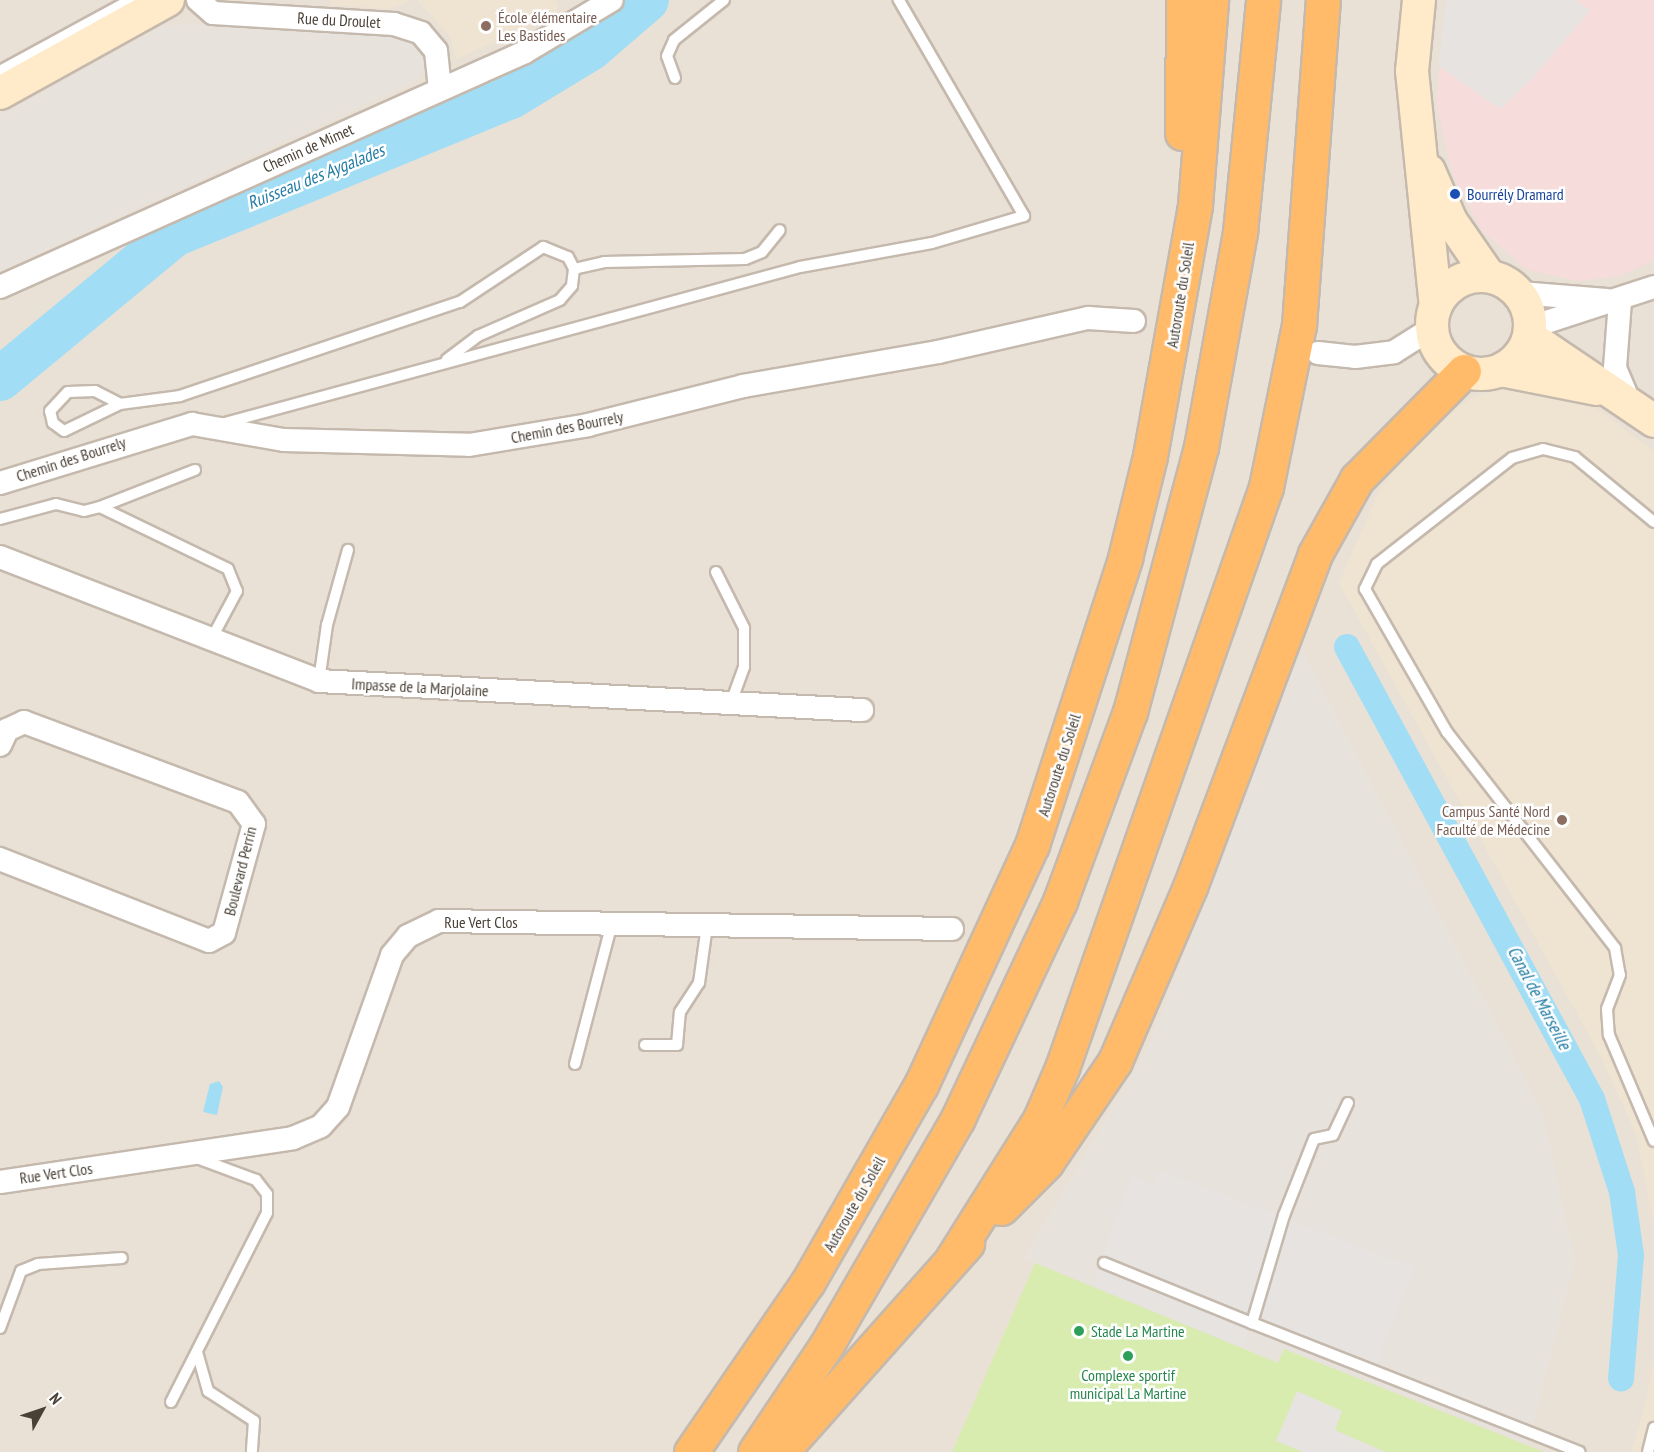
<!DOCTYPE html>
<meta charset="utf-8">
<style>
body{margin:0}
#map{position:relative;width:1654px;height:1452px;overflow:hidden;background:#f5f0e8;font-family:"PT Sans Narrow",sans-serif}
div>[style]{position:absolute}
[style*='--x']{left:calc(var(--x)*1px);top:calc(var(--y)*1px);width:calc(var(--w)*1px);rotate:calc(var(--a)*1deg)}
.residential>*{inset:0;background:#eae1d6}
.industrial>*{inset:0;background:#e8e2dd}
.education>*{inset:0;background:#efe3d1}
.medical>*{inset:0;background:#f6dcdb}
.green>*{inset:0;background:#d8ecaf}
.parking>*{inset:0;background:#e6e3e0}
.water>*{inset:0;background:#a1ddf5}
.canal>*{height:26px;margin:-13px;padding:0 13px;transform-origin:13px;border-radius:13px;background:#a1ddf5}
.river>*{height:44px;margin:-22px;padding:0 22px;transform-origin:22px;border-radius:22px;background:#a1ddf5}
.roads{filter:drop-shadow(2px 0 #c5b9ad) drop-shadow(-2px 0 #c5b9ad) drop-shadow(0 2px #c5b9ad) drop-shadow(0 -2px #c5b9ad)}
.lane>*{height:10px;margin:-5px;padding:0 5px;transform-origin:5px;border-radius:5px;background:#fff}
.street>*{height:22px;margin:-11px;padding:0 11px;transform-origin:11px;border-radius:11px;background:#fff}
.secondary>*{height:32px;margin:-16px;padding:0 16px;transform-origin:16px;border-radius:16px;background:#ffebc9}
.secondary>.ring{margin:-16px;padding:0;box-sizing:content-box;background:none;border:32px solid #ffebc9;border-radius:50%}
.highway>*{height:33px;margin:-16.5px;padding:0 16.5px;transform-origin:16.5px;border-radius:16.5px;background:#ffbb6a}
.dots>*{width:16px;height:16px;translate:-50% -50%;box-sizing:border-box;border:3px solid #fff;border-radius:50%}
span{translate:-50% -50%;white-space:nowrap;text-align:center;line-height:1.15;-webkit-text-stroke:5px #fff;paint-order:stroke}
.education-label{font-size:16px;color:#785e54}
.left{translate:0 -50%;text-align:left}
.right{translate:-100% -50%;text-align:right}
.street-label{font-size:16px;color:#494036}
.transit-label{font-size:16px;color:#164399}
.leisure-label{font-size:16px;color:#27864d}
.water-label{font-size:18px;color:#247da4;font-style:italic}
.north{position:absolute;left:12px;top:1380px;width:60px;height:60px;-webkit-text-stroke:4px #fff;paint-order:stroke;rotate:50deg;font-size:16px;font-weight:700;line-height:24px;text-align:center;color:#494036}
.north::after{content:'';display:block;margin:auto;width:21px;height:27px;background:#494036;clip-path:polygon(50% 0,100% 100%,50% 72%,0 100%)}
</style>
<div id="map">
<div class="residential">
<div style="clip-path:polygon(0 0,1654px 0,1654px 1452px,0 1452px)"></div>
</div>
<div class="industrial">
<div style="clip-path:polygon(233px 24px,399px 34px,417px 41px,427px 68px,416px 81px,0 271px,0 116px,164px 25px)"></div>
<div style="clip-path:polygon(1301px 647px,1543px 1113px,1575px 1261px,1528px 1445px,1284px 1349px,1279px 1363px,1023px 1259px,1150px 1044px)"></div>
</div>
<div class="education">
<div style="clip-path:polygon(330px 0,413px 0,388px 9px,332px 5px)"></div>
<div style="clip-path:polygon(417px 0,555px 0,558px 5px,557px 14px,456px 59px,450px 36px)"></div>
<div style="clip-path:polygon(1509px 386px,1588px 402px,1654px 451px,1654px 1225px,1636px 1134px,1601px 1057px,1339px 583px,1380px 489px,1432px 423px,1474px 397px)"></div>
<div style="clip-path:polygon(1654px 1360px,1654px 1452px,1631px 1452px,1644px 1410px)"></div>
</div>
<div class="medical">
<div style="clip-path:polygon(1447px 0,1654px 0,1654px 260px,1620px 276px,1579px 281px,1527px 270px,1482px 231px,1452px 173px,1436px 103px)"></div>
</div>
<div class="green">
<div style="clip-path:polygon(1035px 1263px,1278px 1363px,1284px 1349px,1544px 1452px,952px 1452px)"></div>
</div>
<div class="parking">
<div style="clip-path:polygon(1447px 0,1575px 0,1590px 10px,1532px 79px,1500px 109px,1438px 65px)"></div>
<div style="clip-path:polygon(1159px 1170px,1414px 1268px,1374px 1369px,1251px 1324px,1243px 1348px,1094px 1286px,1131px 1175px,1154px 1186px)"></div>
<div style="clip-path:polygon(1297px 1391px,1342px 1411px,1335px 1430px,1385px 1452px,1303px 1452px,1276px 1441px)"></div>
</div>
<div class="water">
<div style="clip-path:polygon(219px 1081px,223px 1087px,217px 1115px,203px 1112px,210px 1084px)"></div>
</div>
<div class="canal">
<div style="--x:1347;--y:647;--w:514;--a:61.54"></div>
<div style="--x:1592;--y:1099;--w:98;--a:72.1"></div>
<div style="--x:1622;--y:1192;--w:64;--a:81.9"></div>
<div style="--x:1631;--y:1255;--w:124;--a:94.6"></div>
</div>
<div class="river">
<div style="--x:0;--y:379;--w:226;--a:-39.6"></div>
<div style="--x:174;--y:235;--w:364;--a:-22.3"></div>
<div style="--x:511;--y:97;--w:92;--a:-31.3"></div>
<div style="--x:590;--y:49;--w:75;--a:-40.7"></div>
</div>
<div class="roads">
<div class="lane">
<div style="--x:0;--y:71;--w:148;--a:-28.6"></div>
<div style="--x:675;--y:78;--w:23;--a:-110"></div>
<div style="--x:667;--y:56;--w:17;--a:-66"></div>
<div style="--x:674;--y:40;--w:64;--a:-38.7"></div>
<div style="--x:574;--y:269;--w:31;--a:-13"></div>
<div style="--x:604;--y:262;--w:141;--a:-1.2"></div>
<div style="--x:745;--y:259;--w:18;--a:-22"></div>
<div style="--x:762;--y:252;--w:28;--a:-51"></div>
<div style="--x:120;--y:404;--w:62;--a:154.3"></div>
<div style="--x:64;--y:431;--w:14;--a:-144"></div>
<div style="--x:53;--y:423;--w:12;--a:-104"></div>
<div style="--x:50;--y:411;--w:26;--a:-47"></div>
<div style="--x:68;--y:392;--w:27;--a:-2"></div>
<div style="--x:95;--y:391;--w:28;--a:27"></div>
<div style="--x:120;--y:404;--w:61;--a:-7.6"></div>
<div style="--x:180;--y:396;--w:295;--a:-18.6"></div>
<div style="--x:460;--y:302;--w:100;--a:-33.5"></div>
<div style="--x:543;--y:247;--w:27;--a:22"></div>
<div style="--x:568;--y:257;--w:13;--a:63"></div>
<div style="--x:574;--y:269;--w:17;--a:97"></div>
<div style="--x:572;--y:286;--w:18;--a:131"></div>
<div style="--x:560;--y:300;--w:90;--a:156.3"></div>
<div style="--x:478;--y:336;--w:39;--a:143"></div>
<div style="--x:221;--y:424;--w:600;--a:-15.17"></div>
<div style="--x:800;--y:267;--w:134;--a:-10.3"></div>
<div style="--x:932;--y:243;--w:96;--a:-16.4"></div>
<div style="--x:1024;--y:216;--w:250;--a:-120.1"></div>
<div style="--x:100;--y:507;--w:142;--a:25.8"></div>
<div style="--x:228;--y:569;--w:24;--a:68"></div>
<div style="--x:237;--y:591;--w:51;--a:118.1"></div>
<div style="--x:0;--y:519;--w:58;--a:-15"></div>
<div style="--x:56;--y:504;--w:29;--a:14"></div>
<div style="--x:84;--y:511;--w:16;--a:-14"></div>
<div style="--x:100;--y:507;--w:102;--a:-21.3"></div>
<div style="--x:1654;--y:522;--w:102;--a:-140.6"></div>
<div style="--x:1575;--y:457;--w:33;--a:-166"></div>
<div style="--x:1543;--y:449;--w:32;--a:164"></div>
<div style="--x:1512;--y:458;--w:172;--a:141.9"></div>
<div style="--x:1377;--y:564;--w:28;--a:116"></div>
<div style="--x:1365;--y:589;--w:165;--a:60.2"></div>
<div style="--x:1447;--y:732;--w:274;--a:52.1"></div>
<div style="--x:1615;--y:948;--w:27;--a:80"></div>
<div style="--x:1620;--y:975;--w:36;--a:111"></div>
<div style="--x:1607;--y:1009;--w:26;--a:86"></div>
<div style="--x:1609;--y:1035;--w:115;--a:67"></div>
<div style="--x:716;--y:572;--w:63;--a:63.4"></div>
<div style="--x:744;--y:628;--w:39;--a:90"></div>
<div style="--x:744;--y:667;--w:38;--a:110"></div>
<div style="--x:319;--y:681;--w:57;--a:-81.9"></div>
<div style="--x:327;--y:625;--w:78;--a:-74.4"></div>
<div style="--x:645;--y:1045;--w:32;--a:0"></div>
<div style="--x:677;--y:1045;--w:33;--a:-85"></div>
<div style="--x:680;--y:1012;--w:35;--a:-57"></div>
<div style="--x:699;--y:983;--w:59;--a:-82.1"></div>
<div style="--x:575;--y:1064;--w:146;--a:-75.3"></div>
<div style="--x:1348;--y:1103;--w:35;--a:115"></div>
<div style="--x:1333;--y:1135;--w:19;--a:168"></div>
<div style="--x:1314;--y:1139;--w:82;--a:111.5"></div>
<div style="--x:1284;--y:1215;--w:113;--a:106.5"></div>
<div style="--x:1252;--y:1323;--w:352;--a:21.5"></div>
<div style="--x:1104;--y:1263;--w:160;--a:22.1"></div>
<div style="--x:0;--y:1328;--w:61;--a:-69.8"></div>
<div style="--x:21;--y:1271;--w:18;--a:-22"></div>
<div style="--x:38;--y:1264;--w:84;--a:-4.1"></div>
<div style="--x:197;--y:1352;--w:41;--a:74.2"></div>
<div style="--x:208;--y:1391;--w:55;--a:33.1"></div>
<div style="--x:254;--y:1421;--w:31;--a:94"></div>
<div style="--x:171;--y:1402;--w:212;--a:-63.1"></div>
<div style="--x:267;--y:1213;--w:19;--a:-90"></div>
<div style="--x:267;--y:1194;--w:18;--a:-128"></div>
<div style="--x:256;--y:1180;--w:63;--a:-159.6"></div>
<div style="--x:1648;--y:1452;--w:25;--a:-76"></div>
</div>
<div class="street">
<div style="--x:198;--y:0;--w:20;--a:41"></div>
<div style="--x:213;--y:13;--w:181;--a:3.5"></div>
<div style="--x:394;--y:24;--w:28;--a:18"></div>
<div style="--x:421;--y:33;--w:23;--a:50"></div>
<div style="--x:436;--y:51;--w:38;--a:84"></div>
<div style="--x:0;--y:287;--w:575;--a:-24.11"></div>
<div style="--x:525;--y:52;--w:101;--a:-30.9"></div>
<div style="--x:1520;--y:293;--w:87;--a:4.6"></div>
<div style="--x:1620;--y:301;--w:67;--a:94.3"></div>
<div style="--x:1615;--y:368;--w:34;--a:67"></div>
<div style="--x:1531;--y:327;--w:129;--a:-18"></div>
<div style="--x:1318;--y:353;--w:37;--a:6"></div>
<div style="--x:1355;--y:357;--w:39;--a:-7"></div>
<div style="--x:1394;--y:352;--w:45;--a:-32.3"></div>
<div style="--x:0;--y:483;--w:201;--a:-17.1"></div>
<div style="--x:192;--y:424;--w:93;--a:9.9"></div>
<div style="--x:284;--y:440;--w:185;--a:1.5"></div>
<div style="--x:469;--y:445;--w:121;--a:-9.5"></div>
<div style="--x:588;--y:425;--w:160;--a:-14.1"></div>
<div style="--x:743;--y:386;--w:198;--a:-9.9"></div>
<div style="--x:938;--y:352;--w:154;--a:-12.8"></div>
<div style="--x:1088;--y:318;--w:46;--a:3.7"></div>
<div style="--x:0;--y:557;--w:342;--a:21.2"></div>
<div style="--x:319;--y:681;--w:544;--a:3.06"></div>
<div style="--x:0;--y:745;--w:17;--a:-65"></div>
<div style="--x:7;--y:730;--w:19;--a:-25"></div>
<div style="--x:24;--y:722;--w:228;--a:20.5"></div>
<div style="--x:238;--y:802;--w:27;--a:54"></div>
<div style="--x:254;--y:824;--w:113;--a:105.4"></div>
<div style="--x:224;--y:933;--w:17;--a:152"></div>
<div style="--x:209;--y:941;--w:225;--a:-158.6"></div>
<div style="--x:0;--y:1182;--w:296;--a:-8.5"></div>
<div style="--x:293;--y:1138;--w:30;--a:-23"></div>
<div style="--x:321;--y:1126;--w:25;--a:-48"></div>
<div style="--x:338;--y:1107;--w:161;--a:-70.4"></div>
<div style="--x:392;--y:955;--w:25;--a:-50"></div>
<div style="--x:408;--y:936;--w:34;--a:-26"></div>
<div style="--x:439;--y:921;--w:513;--a:0.89"></div>
</div>
<div class="secondary">
<div style="--x:1419;--y:0;--w:71;--a:95.6"></div>
<div style="--x:1412;--y:71;--w:236;--a:84.2"></div>
<div style="--x:0;--y:93;--w:192;--a:-29"></div>
<div style="--x:1429;--y:171;--w:55;--a:66.3"></div>
<div style="--x:1451;--y:221;--w:67;--a:55.4"></div>
<div class="ring" style="left:1432px;top:276px;width:66px;height:66px"></div>
<div style="--x:1530;--y:337;--w:150;--a:34.1"></div>
<div style="--x:1501;--y:370;--w:98;--a:11.2"></div>
</div>
<div class="highway">
<div style="--x:1182;--y:133;--w:133;--a:-89.6"></div>
<div style="--x:1001;--y:1208;--w:64;--a:-45"></div>
<div style="--x:1046;--y:1163;--w:123;--a:-55.9"></div>
<div style="--x:1115;--y:1061;--w:189;--a:-66.7"></div>
<div style="--x:1190;--y:887;--w:356;--a:-69.4"></div>
<div style="--x:1315;--y:554;--w:86;--a:-60.8"></div>
<div style="--x:1357;--y:479;--w:152;--a:-45.3"></div>
<div style="--x:952;--y:1259;--w:165;--a:-57.8"></div>
<div style="--x:1040;--y:1119;--w:56;--a:-66.7"></div>
<div style="--x:1062;--y:1068;--w:616;--a:-70.65"></div>
<div style="--x:1266;--y:487;--w:165;--a:-78.5"></div>
<div style="--x:1299;--y:325;--w:326;--a:-85.8"></div>
<div style="--x:691;--y:1452;--w:206;--a:-55.5"></div>
<div style="--x:808;--y:1282;--w:227;--a:-60.2"></div>
<div style="--x:921;--y:1085;--w:264;--a:-65.2"></div>
<div style="--x:1032;--y:845;--w:302;--a:-72"></div>
<div style="--x:1125;--y:558;--w:105;--a:-76.2"></div>
<div style="--x:1150;--y:456;--w:255;--a:-79.8"></div>
<div style="--x:1195;--y:205;--w:206;--a:-85.5"></div>
<div style="--x:755;--y:1452;--w:128;--a:-56.2"></div>
<div style="--x:826;--y:1346;--w:263;--a:-59.9"></div>
<div style="--x:958;--y:1118;--w:240;--a:-64.8"></div>
<div style="--x:1060;--y:901;--w:202;--a:-69.7"></div>
<div style="--x:1130;--y:712;--w:274;--a:-75"></div>
<div style="--x:1201;--y:447;--w:219;--a:-79.7"></div>
<div style="--x:1240;--y:232;--w:233;--a:-84.3"></div>
<div style="--x:781;--y:1452;--w:280;--a:-48.3"></div>
</div>
</div>
<div class="dots">
<div style="left:486px;top:26px;background:#8d6e63"></div>
<div style="left:1455px;top:194px;background:#1a4fb4"></div>
<div style="left:1562px;top:820px;background:#8d6e63"></div>
<div style="left:1079px;top:1331px;background:#2e9e5b"></div>
<div style="left:1128px;top:1356px;background:#2e9e5b"></div>
</div>
<div class="education-label">
<span class="left" style="left:498px;top:26px">École élémentaire<br>Les Bastides</span>
<span class="right" style="left:1550px;top:820px">Campus Santé Nord<br>Faculté de Médecine</span>
</div>
<div class="street-label">
<span style="left:339px;top:20px;rotate:3deg">Rue du Droulet</span>
<span style="left:308px;top:148px;rotate:-24deg">Chemin de Mimet</span>
<span style="left:1180px;top:295px;rotate:-81deg">Autoroute du Soleil</span>
<span style="left:567px;top:427px;rotate:-11deg">Chemin des Bourrely</span>
<span style="left:71px;top:459px;rotate:-18deg">Chemin des Bourrely</span>
<span style="left:420px;top:687px;rotate:3deg">Impasse de la Marjolaine</span>
<span style="left:1059px;top:765px;rotate:-72deg">Autoroute du Soleil</span>
<span style="left:240px;top:871px;rotate:-76deg">Boulevard Perrin</span>
<span style="left:481px;top:922px">Rue Vert Clos</span>
<span style="left:56px;top:1173px;rotate:-8deg">Rue Vert Clos</span>
<span style="left:854px;top:1204px;rotate:-60deg">Autoroute du Soleil</span>
</div>
<div class="transit-label">
<span class="left" style="left:1467px;top:194px">Bourrély Dramard</span>
</div>
<div class="leisure-label">
<span class="left" style="left:1091px;top:1331px">Stade La Martine</span>
<span style="left:1128px;top:1384px">Complexe sportif<br>municipal La Martine</span>
</div>
<div class="water-label">
<span style="left:316px;top:177px;rotate:-22deg">Ruisseau des Aygalades</span>
<span style="left:1539px;top:998px;rotate:62deg">Canal de Marseille</span>
</div>
<div class="north">N</div>
</div>
